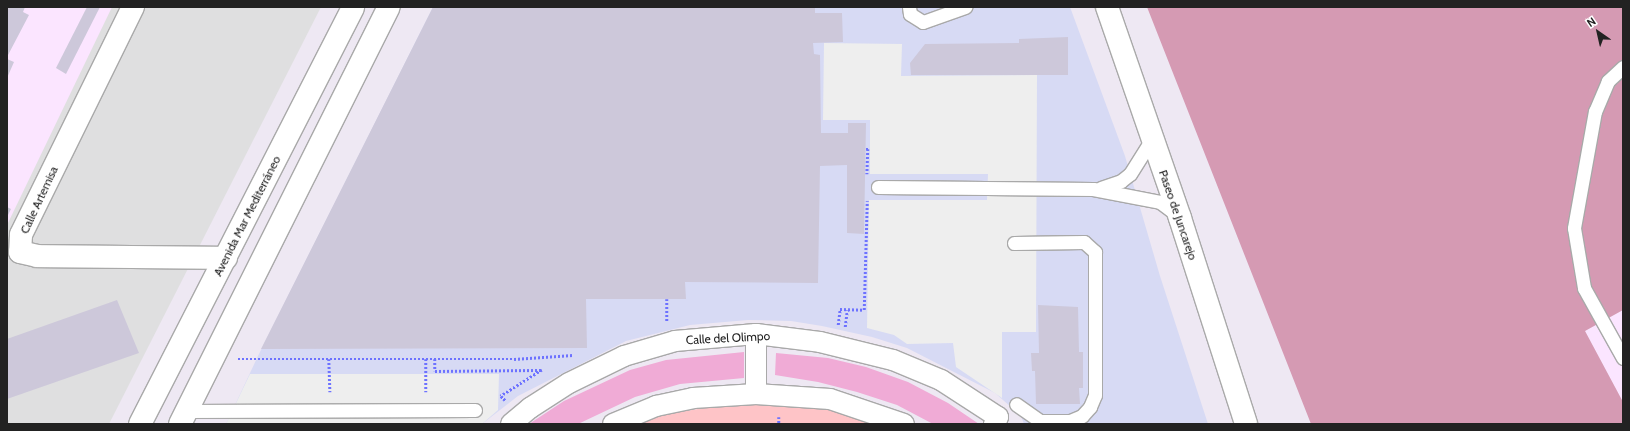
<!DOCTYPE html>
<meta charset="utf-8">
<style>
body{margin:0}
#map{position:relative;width:1630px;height:431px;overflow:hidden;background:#eee8f3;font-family:Cabin,sans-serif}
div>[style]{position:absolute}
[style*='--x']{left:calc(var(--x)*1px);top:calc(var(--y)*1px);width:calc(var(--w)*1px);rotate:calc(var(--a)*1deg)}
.residential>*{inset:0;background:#dfdfe0}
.commercial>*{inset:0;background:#d7daf4}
.education>*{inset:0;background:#fbe5ff}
.grass>*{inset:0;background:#f0abd6}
.forest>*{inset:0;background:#d59ab3}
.park>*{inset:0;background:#fec4c7}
.parking>*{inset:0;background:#eee}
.building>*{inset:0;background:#cdc8da}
.path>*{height:2.5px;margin-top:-1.25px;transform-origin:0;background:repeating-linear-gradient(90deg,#6d72ff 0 2px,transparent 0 4px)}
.roads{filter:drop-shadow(1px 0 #a9a9a9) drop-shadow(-1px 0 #a9a9a9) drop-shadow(0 1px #a9a9a9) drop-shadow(0 -1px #a9a9a9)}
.service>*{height:13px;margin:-6.5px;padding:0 6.5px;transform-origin:6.5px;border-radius:6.5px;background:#fff}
.pedestrian>*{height:20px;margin:-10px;padding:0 10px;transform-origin:10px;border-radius:10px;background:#fff}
.minor>*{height:22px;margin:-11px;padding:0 11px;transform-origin:11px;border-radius:11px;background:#fff}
.tertiary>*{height:22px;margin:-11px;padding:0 11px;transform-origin:11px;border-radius:11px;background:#fff}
span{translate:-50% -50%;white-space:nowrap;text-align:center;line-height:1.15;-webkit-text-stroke:3px #fff;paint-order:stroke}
.street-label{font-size:12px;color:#222}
.frame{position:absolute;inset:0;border:8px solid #222;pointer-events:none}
.north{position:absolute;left:1578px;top:12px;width:40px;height:40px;-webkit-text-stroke:3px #fff;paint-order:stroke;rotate:326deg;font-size:11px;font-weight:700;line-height:16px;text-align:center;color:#222}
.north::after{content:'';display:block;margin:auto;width:14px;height:18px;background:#222;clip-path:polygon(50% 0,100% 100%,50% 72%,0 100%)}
</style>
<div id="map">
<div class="residential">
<div style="clip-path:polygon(7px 7px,321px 7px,109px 424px,7px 424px)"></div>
</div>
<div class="commercial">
<div style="clip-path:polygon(433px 7px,1070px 7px,1125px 156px,1160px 276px,1208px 424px,1024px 424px,1021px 416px,995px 393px,907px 348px,872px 337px,822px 326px,791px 321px,748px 320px,690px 325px,626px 341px,518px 396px,482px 424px,226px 424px,258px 356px)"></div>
</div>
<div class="education">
<div style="clip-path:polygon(7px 7px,112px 7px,7px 225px)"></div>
<div style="clip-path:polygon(1623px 310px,1623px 402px,1585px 331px)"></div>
</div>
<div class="grass">
<div style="clip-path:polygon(744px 352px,744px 378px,680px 384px,635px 397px,578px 424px,529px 424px,564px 401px,630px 370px,666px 360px)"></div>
<div style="clip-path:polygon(776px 353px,828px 358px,866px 367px,908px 382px,948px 403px,979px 424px,933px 424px,897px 405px,857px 392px,818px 382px,775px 375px)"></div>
</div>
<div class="forest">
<div style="clip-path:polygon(1147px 7px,1623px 7px,1623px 310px,1585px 331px,1623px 402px,1623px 424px,1311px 424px)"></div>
</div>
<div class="park">
<div style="clip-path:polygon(740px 402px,826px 408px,875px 424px,641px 424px,662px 415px)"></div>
</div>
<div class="parking">
<div style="clip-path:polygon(824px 43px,902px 44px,901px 76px,1037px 75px,1036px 332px,1002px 332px,1002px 398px,956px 367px,953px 343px,907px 344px,894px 335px,867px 328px,869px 200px,987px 200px,988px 174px,870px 174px,870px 120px,823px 120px)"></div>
<div style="clip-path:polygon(250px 374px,499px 374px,498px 410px,482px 424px,226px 424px)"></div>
</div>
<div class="building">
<div style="clip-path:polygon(7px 7px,25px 7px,23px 12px,29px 15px,7px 57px)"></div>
<div style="clip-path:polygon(87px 7px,100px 7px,66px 74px,56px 68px)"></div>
<div style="clip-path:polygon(433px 7px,815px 7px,815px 13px,842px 13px,843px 42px,813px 43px,814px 54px,820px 55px,821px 133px,848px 133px,848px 123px,866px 123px,864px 234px,847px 233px,847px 165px,820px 166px,818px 283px,685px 282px,686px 299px,586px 299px,587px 348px,261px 349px)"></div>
<div style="clip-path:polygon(1068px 37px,1068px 75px,911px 75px,910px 63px,925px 44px,1019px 43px,1019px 39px)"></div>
<div style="clip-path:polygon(7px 59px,14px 62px,7px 78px)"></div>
<div style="clip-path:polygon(7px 207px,11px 209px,7px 217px)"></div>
<div style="clip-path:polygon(117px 300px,139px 353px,7px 399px,7px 339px)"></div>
<div style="clip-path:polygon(1038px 305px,1078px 307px,1079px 352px,1083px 352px,1083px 388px,1079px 388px,1080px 404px,1036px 404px,1035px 371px,1032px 371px,1031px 353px,1039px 353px)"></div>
</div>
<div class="path">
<div style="--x:866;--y:149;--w:2;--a:0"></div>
<div style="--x:868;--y:149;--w:25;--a:92"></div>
<div style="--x:667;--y:299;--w:22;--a:90"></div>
<div style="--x:838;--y:325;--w:16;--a:-83"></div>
<div style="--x:840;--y:309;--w:24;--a:2"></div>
<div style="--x:864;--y:310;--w:109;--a:-88.4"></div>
<div style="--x:845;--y:327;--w:17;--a:-83"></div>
<div style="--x:238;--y:359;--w:276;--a:0"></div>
<div style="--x:514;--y:359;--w:59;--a:-3.9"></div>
<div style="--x:329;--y:359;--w:33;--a:88"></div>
<div style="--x:426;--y:359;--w:33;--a:90"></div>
<div style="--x:435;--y:359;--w:12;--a:90"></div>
<div style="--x:435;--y:371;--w:107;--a:-0.5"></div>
<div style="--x:542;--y:370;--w:49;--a:147.6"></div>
<div style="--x:501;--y:396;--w:6;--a:45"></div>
<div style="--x:779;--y:417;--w:7;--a:90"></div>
</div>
<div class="roads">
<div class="service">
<div style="--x:909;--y:7;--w:7;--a:82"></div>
<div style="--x:910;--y:14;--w:15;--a:32"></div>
<div style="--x:923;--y:22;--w:45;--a:-19.7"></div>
<div style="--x:1623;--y:67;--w:21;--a:137"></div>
<div style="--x:1608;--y:81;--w:33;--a:113"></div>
<div style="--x:1595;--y:111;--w:119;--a:100.2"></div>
<div style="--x:1574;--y:228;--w:61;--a:80.5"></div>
<div style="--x:1584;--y:288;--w:80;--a:60.9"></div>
<div style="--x:878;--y:187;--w:215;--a:0.5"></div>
<div style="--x:1093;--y:189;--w:68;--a:11"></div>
<div style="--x:1160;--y:202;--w:21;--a:37"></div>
<div style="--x:1101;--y:188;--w:21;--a:-19"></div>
<div style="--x:1121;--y:181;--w:11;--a:-38"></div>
<div style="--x:1130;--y:174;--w:41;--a:-57.8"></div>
<div style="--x:1014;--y:243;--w:70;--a:-0.8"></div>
<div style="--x:1084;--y:242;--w:15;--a:42"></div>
<div style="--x:1095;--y:252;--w:143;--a:90"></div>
<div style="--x:1095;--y:395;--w:13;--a:113"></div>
<div style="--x:1090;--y:407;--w:12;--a:132"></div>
<div style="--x:1082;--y:416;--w:13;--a:157"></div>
<div style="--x:1070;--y:421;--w:30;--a:180"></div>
<div style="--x:1040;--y:421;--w:29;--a:-145"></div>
<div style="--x:186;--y:411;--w:289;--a:-0.2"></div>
</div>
<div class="pedestrian">
<div style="--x:756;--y:394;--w:60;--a:-90"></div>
<div style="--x:511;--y:424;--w:25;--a:-40"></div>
<div style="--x:530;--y:408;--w:46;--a:-32.7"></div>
<div style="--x:569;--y:383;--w:61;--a:-26.1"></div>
<div style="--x:624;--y:356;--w:53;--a:-16.4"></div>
<div style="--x:675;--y:341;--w:81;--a:-4.9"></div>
<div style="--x:756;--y:334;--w:64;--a:7.1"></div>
<div style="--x:820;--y:342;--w:75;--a:13.9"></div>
<div style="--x:893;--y:360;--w:52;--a:22.6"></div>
<div style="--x:941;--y:380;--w:68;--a:33"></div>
<div style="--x:998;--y:417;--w:8;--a:120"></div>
<div style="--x:613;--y:424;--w:47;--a:-22.7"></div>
<div style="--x:656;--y:406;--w:38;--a:-12"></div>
<div style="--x:693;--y:398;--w:63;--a:-3.6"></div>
<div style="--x:756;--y:394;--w:74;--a:3.9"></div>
<div style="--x:830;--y:399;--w:78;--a:18.7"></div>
</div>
<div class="minor">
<div style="--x:133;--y:7;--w:254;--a:116.2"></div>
<div style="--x:21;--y:235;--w:17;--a:93"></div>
<div style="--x:20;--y:252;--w:17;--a:13"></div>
<div style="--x:37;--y:256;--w:189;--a:0.6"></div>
<div style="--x:1107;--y:7;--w:223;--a:70.9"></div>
<div style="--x:1180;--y:218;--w:216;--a:72.2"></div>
</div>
<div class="tertiary">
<div style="--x:140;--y:424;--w:468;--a:-62.9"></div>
<div style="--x:180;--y:424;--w:466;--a:-63.4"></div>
</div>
</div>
<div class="street-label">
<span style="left:39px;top:200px;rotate:-65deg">Calle Artemisa</span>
<span style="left:1178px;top:215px;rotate:71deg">Paseo de Juncarejo</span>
<span style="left:247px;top:216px;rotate:-63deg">Avenida Mar Mediterráneo</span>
<span style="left:728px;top:338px;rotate:-3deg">Calle del Olimpo</span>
</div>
<div class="frame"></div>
<div class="north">N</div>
</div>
